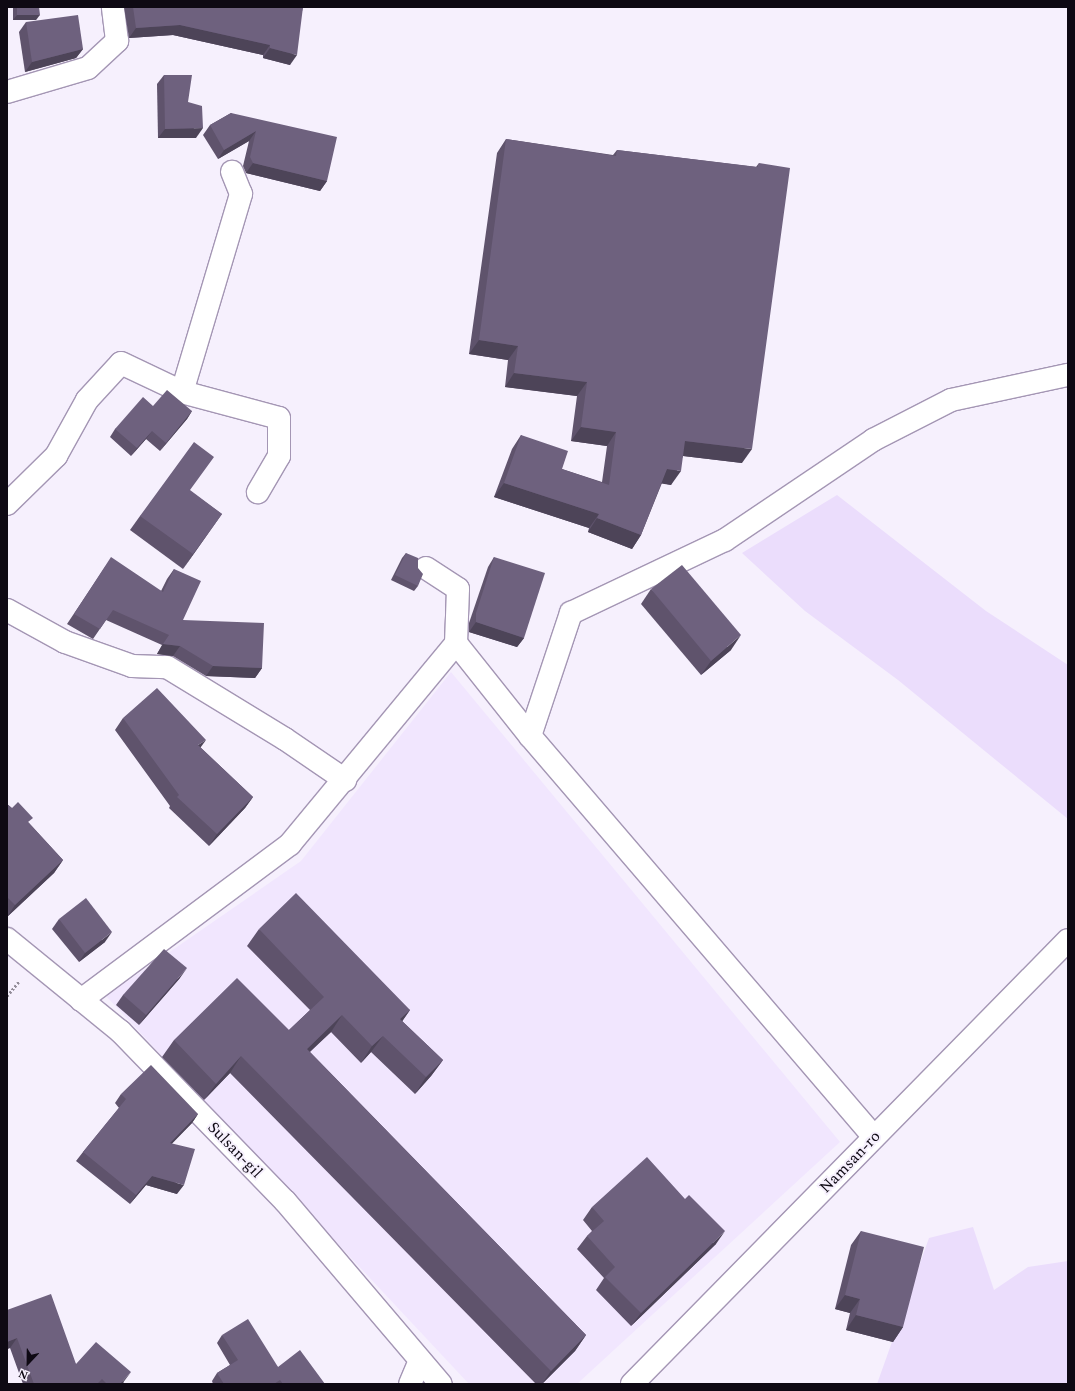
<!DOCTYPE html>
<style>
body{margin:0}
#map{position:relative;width:1075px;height:1391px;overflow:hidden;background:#f6f0fd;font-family:Spectral,serif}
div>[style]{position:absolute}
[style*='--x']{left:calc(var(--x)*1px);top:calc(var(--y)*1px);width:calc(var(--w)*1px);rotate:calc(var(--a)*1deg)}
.built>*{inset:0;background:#f1e6fe}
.green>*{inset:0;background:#ebddfc}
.path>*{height:2.5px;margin-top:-1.25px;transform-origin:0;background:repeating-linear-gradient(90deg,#938d99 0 2px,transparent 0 4px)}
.roads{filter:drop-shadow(1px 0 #a496b4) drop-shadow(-1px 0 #a496b4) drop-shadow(0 1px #a496b4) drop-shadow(0 -1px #a496b4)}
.minor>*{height:22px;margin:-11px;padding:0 11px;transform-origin:11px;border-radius:11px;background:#fff}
.wall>*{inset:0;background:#5f536c}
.shaded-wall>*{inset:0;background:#4d4458}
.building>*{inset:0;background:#6e617e}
span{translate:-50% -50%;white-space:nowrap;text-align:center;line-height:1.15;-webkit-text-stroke:4px #f6f0fd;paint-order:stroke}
.street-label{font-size:16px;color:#0e0913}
.frame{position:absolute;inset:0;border:8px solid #0e0913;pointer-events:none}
.north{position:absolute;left:8px;top:1343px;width:40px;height:40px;-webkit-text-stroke:3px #f6f0fd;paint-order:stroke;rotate:202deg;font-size:11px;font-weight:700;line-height:16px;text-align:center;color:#0e0913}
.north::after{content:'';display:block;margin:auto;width:14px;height:18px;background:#0e0913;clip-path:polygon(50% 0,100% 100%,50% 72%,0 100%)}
</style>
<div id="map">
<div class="built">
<div style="clip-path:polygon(451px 672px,840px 1142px,577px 1384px,469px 1384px,106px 996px,301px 861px)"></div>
</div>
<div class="green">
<div style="clip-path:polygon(837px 495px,986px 611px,1068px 665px,1068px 819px,898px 680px,805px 611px,742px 553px)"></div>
<div style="clip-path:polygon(973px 1227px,994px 1290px,1028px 1267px,1068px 1261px,1068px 1384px,877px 1384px,929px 1238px)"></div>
</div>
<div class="path">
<div style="--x:7;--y:996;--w:19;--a:-51"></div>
</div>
<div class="roads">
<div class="minor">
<div style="--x:7;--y:92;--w:84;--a:-16.5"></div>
<div style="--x:88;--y:68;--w:40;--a:-43"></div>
<div style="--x:117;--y:41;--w:34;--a:-97"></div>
<div style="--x:182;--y:392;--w:207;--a:-73.4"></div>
<div style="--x:241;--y:194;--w:24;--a:-112"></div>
<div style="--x:7;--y:504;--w:69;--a:-44.4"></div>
<div style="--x:56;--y:456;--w:64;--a:-61"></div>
<div style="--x:87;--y:400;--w:50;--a:-47.4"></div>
<div style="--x:121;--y:363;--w:68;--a:25.4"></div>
<div style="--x:182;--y:392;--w:100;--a:15"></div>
<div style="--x:279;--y:418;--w:38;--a:90"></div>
<div style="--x:279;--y:456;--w:42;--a:120.3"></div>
<div style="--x:426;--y:568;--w:38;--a:33"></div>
<div style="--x:458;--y:589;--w:54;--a:92.1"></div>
<div style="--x:456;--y:643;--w:119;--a:51.5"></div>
<div style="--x:7;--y:610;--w:66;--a:28.9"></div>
<div style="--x:65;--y:642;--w:71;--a:19.7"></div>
<div style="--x:132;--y:666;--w:35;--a:2"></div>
<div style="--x:167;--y:667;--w:138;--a:31.4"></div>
<div style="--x:285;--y:739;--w:73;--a:34.3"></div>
<div style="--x:7;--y:939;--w:146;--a:39.2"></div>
<div style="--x:120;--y:1031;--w:237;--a:45.9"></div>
<div style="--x:285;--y:1201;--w:240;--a:49.6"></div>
<div style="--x:81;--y:1000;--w:261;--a:-36.7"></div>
<div style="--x:290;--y:844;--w:261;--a:-50.4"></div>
<div style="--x:874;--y:1137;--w:528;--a:-130.62"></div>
<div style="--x:530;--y:736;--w:130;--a:-71.6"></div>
<div style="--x:571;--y:613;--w:170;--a:-25.4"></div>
<div style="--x:725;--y:540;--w:179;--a:-34"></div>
<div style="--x:873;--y:440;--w:88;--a:-27.1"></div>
<div style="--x:951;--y:400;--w:120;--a:-12.1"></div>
<div style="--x:410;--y:1384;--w:26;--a:-67"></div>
<div style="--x:632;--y:1384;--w:622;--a:-45.52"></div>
</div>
</div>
<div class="wall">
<div style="clip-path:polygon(13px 7px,39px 7px,36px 20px,13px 20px)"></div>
<div style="clip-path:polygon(124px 7px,303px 7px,290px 65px,263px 58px,263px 55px,173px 35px,129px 38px)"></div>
<div style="clip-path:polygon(26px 22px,83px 49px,76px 58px,25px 72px,19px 32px)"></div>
<div style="clip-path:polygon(164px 75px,188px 102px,196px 138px,158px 138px,157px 84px)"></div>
<div style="clip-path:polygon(231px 113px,327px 181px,320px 191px,246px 173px,243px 166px,249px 141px,218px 159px,203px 135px,210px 125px)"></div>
<div style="clip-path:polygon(506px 139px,613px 155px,617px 150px,756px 167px,759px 163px,742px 463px,683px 456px,671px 485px,662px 483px,641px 535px,632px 549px,588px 532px,589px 528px,494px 497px,512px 449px,521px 435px,562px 469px,602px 482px,607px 446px,571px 441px,577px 396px,505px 387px,508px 360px,469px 354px,497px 153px)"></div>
<div style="clip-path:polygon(153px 406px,192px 411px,187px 419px,160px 451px,146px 439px,131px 456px,110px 437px,115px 429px)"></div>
<div style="clip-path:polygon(190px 491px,222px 514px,183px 569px,130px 530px,140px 516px)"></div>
<div style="clip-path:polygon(406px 553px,418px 586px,414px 591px,391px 580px,402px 558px)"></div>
<div style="clip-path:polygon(494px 557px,524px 638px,517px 647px,469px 632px,469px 623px,488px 567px)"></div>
<div style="clip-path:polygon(105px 567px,161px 591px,167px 579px,174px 569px,183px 620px,262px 668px,255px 678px,206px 676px,173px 656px,157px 654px,162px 645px,106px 620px,93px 639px,67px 624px)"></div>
<div style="clip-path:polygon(651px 589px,731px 650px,701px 675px,641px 604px)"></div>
<div style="clip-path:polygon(123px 718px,200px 747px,253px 797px,245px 808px,209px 846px,169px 808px,170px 806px,115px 730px)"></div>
<div style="clip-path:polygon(7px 804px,29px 823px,63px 860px,54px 873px,7px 917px)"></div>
<div style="clip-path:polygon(59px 919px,105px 942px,79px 962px,52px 929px)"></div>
<div style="clip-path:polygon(259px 929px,410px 1010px,402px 1021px,443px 1060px,431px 1076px,415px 1094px,371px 1052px,361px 1063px,331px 1032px,310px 1052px,586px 1335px,575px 1351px,542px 1384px,536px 1384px,230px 1073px,204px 1100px,162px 1057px,174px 1040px,289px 1030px,310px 1010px,247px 946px)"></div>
<div style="clip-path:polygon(180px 978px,139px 1025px,116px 1005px,123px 995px)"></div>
<div style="clip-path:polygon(121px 1094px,198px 1114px,192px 1123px,172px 1143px,177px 1194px,146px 1185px,130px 1204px,76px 1161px,83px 1152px,119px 1108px,115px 1103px)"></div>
<div style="clip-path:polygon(592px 1207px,716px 1244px,631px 1326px,596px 1290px,604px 1278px,577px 1249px,587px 1236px,592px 1231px,583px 1220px)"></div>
<div style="clip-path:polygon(861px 1231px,903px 1327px,893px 1342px,846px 1330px,850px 1313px,835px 1309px,851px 1245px)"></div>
<div style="clip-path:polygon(7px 1310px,76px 1364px,124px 1382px,122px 1384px,23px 1384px,10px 1348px,7px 1349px)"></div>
<div style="clip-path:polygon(222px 1335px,278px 1367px,325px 1384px,213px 1384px,212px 1381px,217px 1373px,230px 1365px,217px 1343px)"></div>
</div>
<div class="shaded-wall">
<div style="clip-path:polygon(17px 15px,40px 15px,36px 20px,13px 20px)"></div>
<div style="clip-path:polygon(180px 25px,270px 45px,263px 55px,173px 35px,129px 38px,136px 28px)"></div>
<div style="clip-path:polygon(270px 48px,297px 55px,290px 65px,263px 58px)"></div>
<div style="clip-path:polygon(83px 49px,76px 58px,25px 72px,32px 62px)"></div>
<div style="clip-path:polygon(203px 128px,196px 138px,158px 138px,165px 129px)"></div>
<div style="clip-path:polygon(256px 131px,249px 141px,218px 159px,224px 150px)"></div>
<div style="clip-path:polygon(253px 163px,327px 181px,320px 191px,246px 173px)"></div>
<div style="clip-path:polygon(479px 340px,518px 346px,508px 360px,469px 354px)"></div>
<div style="clip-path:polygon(514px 373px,587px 382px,577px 396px,505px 387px)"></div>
<div style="clip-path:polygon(192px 411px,187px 419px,160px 451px,166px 443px)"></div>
<div style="clip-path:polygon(581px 427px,616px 432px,607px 446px,571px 441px)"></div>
<div style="clip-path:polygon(152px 431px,146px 439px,131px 456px,137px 448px)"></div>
<div style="clip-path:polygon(685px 441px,752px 449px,742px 463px,675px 455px)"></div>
<div style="clip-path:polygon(667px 469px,681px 471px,671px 485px,658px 483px)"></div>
<div style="clip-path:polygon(504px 483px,599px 514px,589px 528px,494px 497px)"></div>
<div style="clip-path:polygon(222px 514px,212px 528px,183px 569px,193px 554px)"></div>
<div style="clip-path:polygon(597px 518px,641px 535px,632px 549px,588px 532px)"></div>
<div style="clip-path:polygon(476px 622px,524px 638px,517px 647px,469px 632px)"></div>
<div style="clip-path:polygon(741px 635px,731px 650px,701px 675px,711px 661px)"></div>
<div style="clip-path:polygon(163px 644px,180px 646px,173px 656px,157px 654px)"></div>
<div style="clip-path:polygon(213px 666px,262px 668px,255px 678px,206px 676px)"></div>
<div style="clip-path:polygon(206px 740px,198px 751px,198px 745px)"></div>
<div style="clip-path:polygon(253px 797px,245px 808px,209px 846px,217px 834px)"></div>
<div style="clip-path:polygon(63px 860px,54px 873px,7px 917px,15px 905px)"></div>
<div style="clip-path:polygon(112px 932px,105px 942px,79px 962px,85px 953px)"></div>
<div style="clip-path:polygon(187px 968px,180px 978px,139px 1025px,146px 1015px)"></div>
<div style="clip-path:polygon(410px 1010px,399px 1026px,400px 1019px)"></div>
<div style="clip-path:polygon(342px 1015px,331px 1032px,295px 1065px,307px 1049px)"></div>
<div style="clip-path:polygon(383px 1036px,371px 1052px,361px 1063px,372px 1046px)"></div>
<div style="clip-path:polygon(241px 1056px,230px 1073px,204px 1100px,216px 1084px)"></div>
<div style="clip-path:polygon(443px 1060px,431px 1076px,415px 1094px,426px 1077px)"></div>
<div style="clip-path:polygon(198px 1114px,192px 1123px,164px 1152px,170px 1143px)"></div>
<div style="clip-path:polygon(152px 1176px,184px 1185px,177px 1194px,146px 1185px,130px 1204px,136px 1195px)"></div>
<div style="clip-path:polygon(725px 1231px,716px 1244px,631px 1326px,641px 1313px)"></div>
<div style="clip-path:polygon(845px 1295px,860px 1299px,850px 1313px,835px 1309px)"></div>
<div style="clip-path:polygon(856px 1315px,903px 1327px,893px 1342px,846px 1330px)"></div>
<div style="clip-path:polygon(586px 1335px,575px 1351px,542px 1384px,551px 1371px)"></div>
<div style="clip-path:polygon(17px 1338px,10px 1348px,7px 1349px,7px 1342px)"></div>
<div style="clip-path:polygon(131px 1372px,122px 1384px,120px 1384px)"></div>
</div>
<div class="building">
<div style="clip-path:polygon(17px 7px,39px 7px,40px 15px,17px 15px)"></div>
<div style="clip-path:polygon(133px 7px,303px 7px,297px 55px,270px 48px,270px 45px,180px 25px,136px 28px)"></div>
<div style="clip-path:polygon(78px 15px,83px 49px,32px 62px,26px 22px)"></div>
<div style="clip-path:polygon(164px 75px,192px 75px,188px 102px,202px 106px,203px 128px,165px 129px)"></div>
<div style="clip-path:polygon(231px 113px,337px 137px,327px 181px,253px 163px,250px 157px,256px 131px,224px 150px,210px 125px)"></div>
<div style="clip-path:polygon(506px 139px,616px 156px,617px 150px,758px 167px,759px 163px,790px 168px,752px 449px,685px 441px,681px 471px,667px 469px,641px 535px,597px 518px,599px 514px,504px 483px,521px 435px,568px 451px,562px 469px,609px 485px,616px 432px,581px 427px,587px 382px,514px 373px,518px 346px,479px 340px)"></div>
<div style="clip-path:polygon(167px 390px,192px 411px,166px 443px,152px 431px,137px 448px,115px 429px,143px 397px,153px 406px)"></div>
<div style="clip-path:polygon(194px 442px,214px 457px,190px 490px,222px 514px,193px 554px,140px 516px)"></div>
<div style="clip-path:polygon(406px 553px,418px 558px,418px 568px,423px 574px,418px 586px,395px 575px)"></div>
<div style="clip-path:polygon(111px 557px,163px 592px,174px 569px,201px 581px,183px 620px,264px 623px,262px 668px,213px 666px,180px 646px,163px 644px,169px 635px,113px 610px,100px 629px,74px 614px)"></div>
<div style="clip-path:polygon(494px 557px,545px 573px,524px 638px,476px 622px,476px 613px)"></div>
<div style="clip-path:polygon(682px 565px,741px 635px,711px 661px,651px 589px)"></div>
<div style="clip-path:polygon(157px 688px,206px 740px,198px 745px,253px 797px,217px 834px,177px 797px,179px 795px,123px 718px)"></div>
<div style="clip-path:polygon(18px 802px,33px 818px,28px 822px,63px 860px,15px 905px,7px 897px,7px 804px,12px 808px)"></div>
<div style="clip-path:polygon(296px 893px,410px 1010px,400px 1019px,443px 1060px,426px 1077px,383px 1036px,372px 1046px,342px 1015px,307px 1049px,586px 1335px,551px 1371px,241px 1056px,216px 1084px,174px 1040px,237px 978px,289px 1030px,324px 997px,259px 929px)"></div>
<div style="clip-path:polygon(86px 898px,112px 932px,85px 953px,59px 919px)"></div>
<div style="clip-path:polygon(164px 949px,187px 968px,146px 1015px,123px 995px)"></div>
<div style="clip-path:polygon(151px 1065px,198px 1114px,170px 1143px,195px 1149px,184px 1185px,152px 1176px,136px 1195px,83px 1152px,126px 1099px,121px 1094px)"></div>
<div style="clip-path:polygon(647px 1157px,685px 1199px,689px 1195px,725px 1231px,641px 1313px,605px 1277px,615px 1267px,587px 1236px,604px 1221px,592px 1207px)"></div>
<div style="clip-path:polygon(861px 1231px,924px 1247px,903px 1327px,856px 1315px,860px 1299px,845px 1295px)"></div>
<div style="clip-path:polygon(51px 1294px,76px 1364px,96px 1342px,131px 1372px,120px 1384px,107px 1384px,102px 1379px,97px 1384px,34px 1384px,17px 1338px,7px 1342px,7px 1310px)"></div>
<div style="clip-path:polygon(248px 1319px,278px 1367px,300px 1350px,325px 1384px,283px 1384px,280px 1380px,274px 1384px,224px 1384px,217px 1373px,238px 1360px,222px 1335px)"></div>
</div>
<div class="street-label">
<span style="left:235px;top:1150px;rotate:46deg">Sulsan-gil</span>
<span style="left:850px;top:1162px;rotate:-46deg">Namsan-ro</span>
</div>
<div class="frame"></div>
<div class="north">N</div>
</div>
